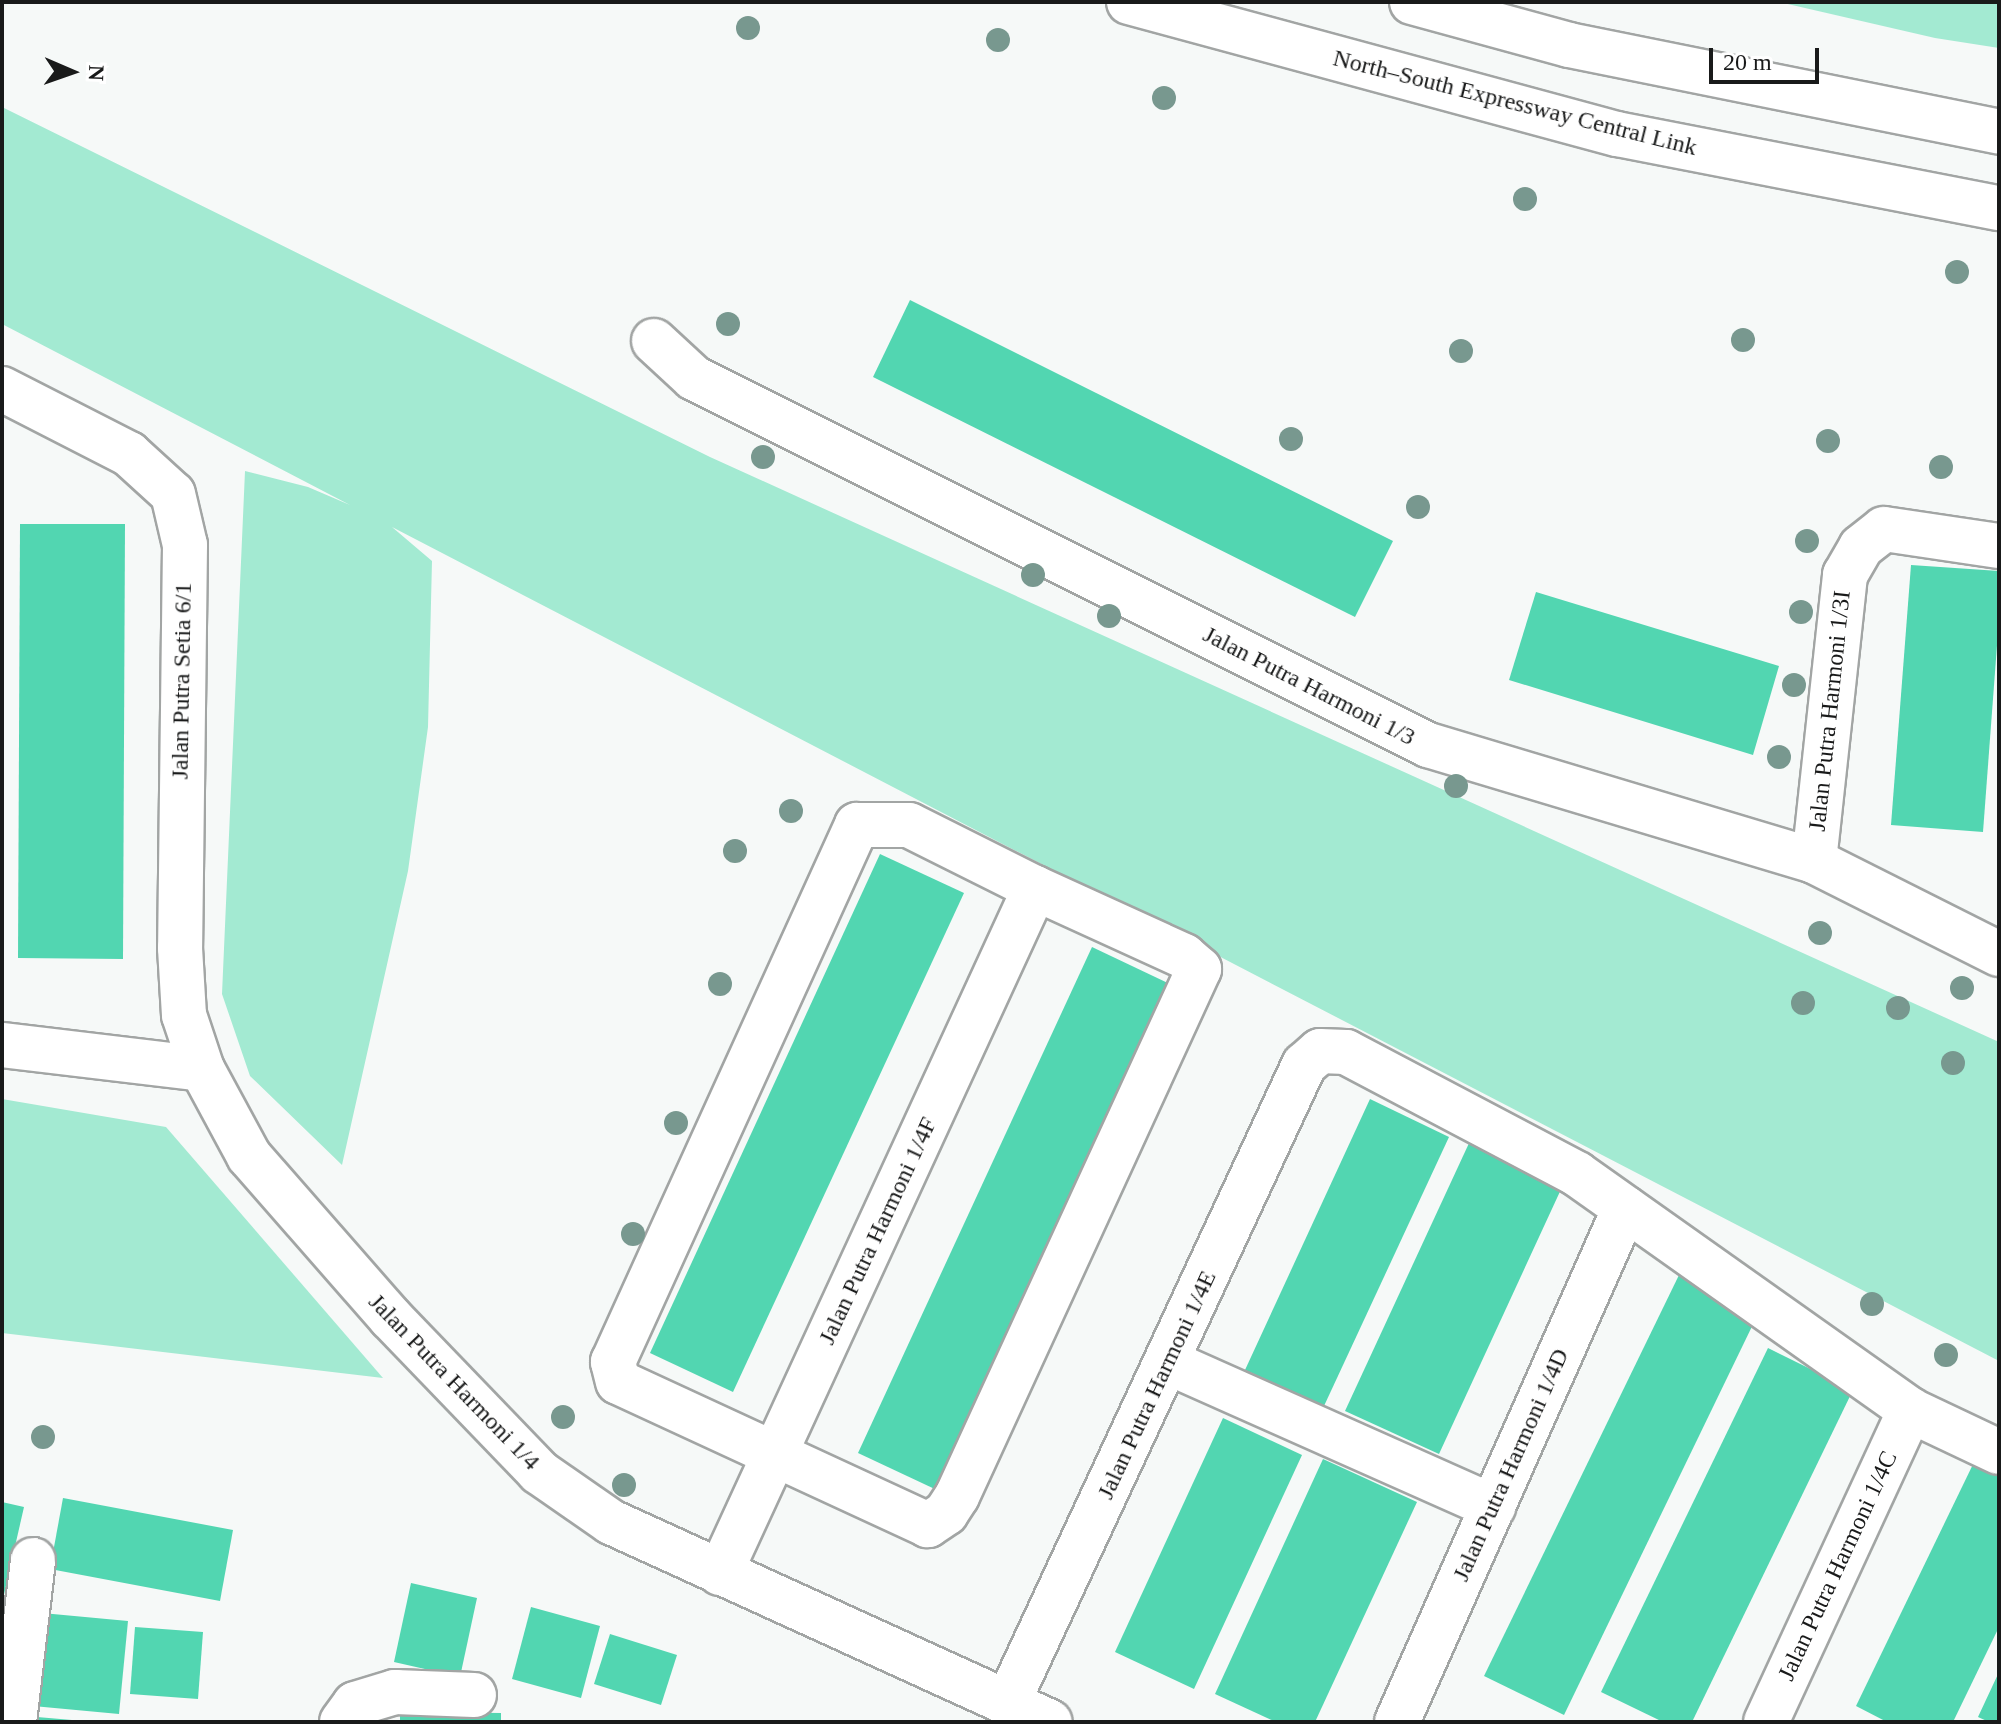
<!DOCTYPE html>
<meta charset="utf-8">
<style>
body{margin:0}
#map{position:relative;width:2001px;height:1724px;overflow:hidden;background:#f6f9f8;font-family:Georgia,serif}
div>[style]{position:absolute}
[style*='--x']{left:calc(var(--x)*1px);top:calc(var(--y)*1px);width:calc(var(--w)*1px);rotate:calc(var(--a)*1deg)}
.green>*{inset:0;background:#a3ead2}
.building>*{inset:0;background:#52d6b1}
.roads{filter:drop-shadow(2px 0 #a2a5a4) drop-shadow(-2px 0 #a2a5a4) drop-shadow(0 2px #a2a5a4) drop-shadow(0 -2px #a2a5a4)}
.minor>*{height:44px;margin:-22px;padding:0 22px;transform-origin:22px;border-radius:22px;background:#fff}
.highway>*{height:44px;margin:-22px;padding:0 22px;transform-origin:22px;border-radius:22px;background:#fff}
.trees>*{width:24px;height:24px;margin:-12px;border-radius:50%;background:#78988f}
span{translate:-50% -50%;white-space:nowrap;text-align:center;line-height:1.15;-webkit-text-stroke:6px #fff;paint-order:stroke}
.street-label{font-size:24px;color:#191a1a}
.frame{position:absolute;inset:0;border:4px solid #191a1a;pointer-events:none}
.north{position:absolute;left:32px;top:32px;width:80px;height:80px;-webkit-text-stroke:6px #fff;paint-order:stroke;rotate:92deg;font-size:22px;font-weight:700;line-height:32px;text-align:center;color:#191a1a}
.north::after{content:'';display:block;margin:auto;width:28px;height:36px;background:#191a1a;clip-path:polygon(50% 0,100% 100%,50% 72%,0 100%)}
.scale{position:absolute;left:1709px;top:48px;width:110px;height:36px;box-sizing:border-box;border:4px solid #191a1a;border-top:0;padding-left:10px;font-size:24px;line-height:28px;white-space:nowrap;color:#191a1a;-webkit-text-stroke:6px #fff;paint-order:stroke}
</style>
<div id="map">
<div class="green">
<div style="clip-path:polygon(1779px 2px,1999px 2px,1999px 48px,1935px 38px)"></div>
<div style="clip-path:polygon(2px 107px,710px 457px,1999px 1042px,1999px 1361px,392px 527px,432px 561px,428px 727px,408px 871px,342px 1165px,250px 1076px,222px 994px,245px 471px,308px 487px,350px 505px,2px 324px)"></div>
<div style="clip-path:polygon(2px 1099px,166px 1127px,383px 1378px,2px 1333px)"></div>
</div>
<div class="building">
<div style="clip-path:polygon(910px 300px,1393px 541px,1355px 617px,873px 377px)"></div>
<div style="clip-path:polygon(20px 524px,125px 524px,123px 959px,18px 958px)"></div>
<div style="clip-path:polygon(1911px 565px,1999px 571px,1999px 619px,1983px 832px,1891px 825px)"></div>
<div style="clip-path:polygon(1536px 592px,1779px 666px,1753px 755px,1509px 680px)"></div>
<div style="clip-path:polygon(880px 854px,964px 893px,733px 1392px,650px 1353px)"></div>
<div style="clip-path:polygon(1092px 947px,1172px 985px,939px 1491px,858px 1453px)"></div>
<div style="clip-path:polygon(1370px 1099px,1449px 1137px,1324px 1406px,1245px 1370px)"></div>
<div style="clip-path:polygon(1470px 1141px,1563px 1185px,1439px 1454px,1345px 1411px)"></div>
<div style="clip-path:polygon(1679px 1275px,1758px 1314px,1564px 1715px,1484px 1676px)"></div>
<div style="clip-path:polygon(1768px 1348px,1853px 1390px,1692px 1722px,1663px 1722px,1601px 1692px)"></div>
<div style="clip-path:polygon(1223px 1418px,1302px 1455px,1194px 1689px,1115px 1652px)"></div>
<div style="clip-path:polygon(1977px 1456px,1999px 1467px,1999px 1627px,1953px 1722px,1887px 1722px,1856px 1706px)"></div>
<div style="clip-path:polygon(1323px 1459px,1417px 1502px,1315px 1722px,1276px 1722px,1215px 1694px)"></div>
<div style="clip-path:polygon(63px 1498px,233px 1530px,220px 1601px,50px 1569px)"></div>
<div style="clip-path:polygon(2px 1502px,24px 1507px,3px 1599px,2px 1599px)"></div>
<div style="clip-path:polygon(411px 1583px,477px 1598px,460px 1677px,394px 1662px)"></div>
<div style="clip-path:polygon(531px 1607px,600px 1626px,581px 1698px,512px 1679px)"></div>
<div style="clip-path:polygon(42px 1613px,128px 1621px,119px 1714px,33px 1706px)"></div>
<div style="clip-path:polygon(135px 1627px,203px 1632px,198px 1699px,130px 1694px)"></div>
<div style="clip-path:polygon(610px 1634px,677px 1655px,661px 1705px,594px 1684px)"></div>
<div style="clip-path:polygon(1999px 1672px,1999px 1722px,1989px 1722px,1978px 1717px)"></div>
<div style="clip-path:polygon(400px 1712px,501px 1713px,501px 1722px,400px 1722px)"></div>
<div style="clip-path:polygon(37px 1717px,72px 1720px,72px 1722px,37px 1722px)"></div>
</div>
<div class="roads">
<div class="minor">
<div style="--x:654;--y:341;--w:54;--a:42.8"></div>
<div style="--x:694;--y:378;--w:821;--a:26.57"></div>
<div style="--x:1428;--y:745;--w:403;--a:16.7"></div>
<div style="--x:1814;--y:861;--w:207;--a:26.7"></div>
<div style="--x:2;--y:389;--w:143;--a:27.1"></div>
<div style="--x:129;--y:454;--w:59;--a:42.3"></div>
<div style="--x:173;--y:494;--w:52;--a:76.8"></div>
<div style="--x:185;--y:545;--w:403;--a:90.7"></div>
<div style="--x:180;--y:948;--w:67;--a:86.6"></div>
<div style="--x:184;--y:1015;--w:57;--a:71.6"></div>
<div style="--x:202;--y:1069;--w:99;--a:61.6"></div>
<div style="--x:249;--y:1156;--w:215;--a:48.8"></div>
<div style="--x:391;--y:1318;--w:214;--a:46.1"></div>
<div style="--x:539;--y:1472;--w:88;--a:34.8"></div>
<div style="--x:611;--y:1522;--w:482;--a:24.5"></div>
<div style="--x:857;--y:825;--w:52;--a:0"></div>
<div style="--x:909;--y:825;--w:141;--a:26.6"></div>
<div style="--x:1035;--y:888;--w:164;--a:24.5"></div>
<div style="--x:1184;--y:956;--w:20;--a:41"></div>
<div style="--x:1199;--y:969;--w:580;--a:114.66"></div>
<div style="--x:957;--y:1496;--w:20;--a:123"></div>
<div style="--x:946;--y:1513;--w:22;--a:146"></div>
<div style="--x:928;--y:1525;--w:341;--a:-155.2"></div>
<div style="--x:618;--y:1382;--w:21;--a:-104"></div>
<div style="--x:613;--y:1362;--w:590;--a:-65.56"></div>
<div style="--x:1814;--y:861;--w:288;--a:-83.8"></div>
<div style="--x:1845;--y:575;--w:32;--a:-60"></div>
<div style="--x:1861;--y:547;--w:29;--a:-38"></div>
<div style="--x:1884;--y:529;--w:116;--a:8.4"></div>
<div style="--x:2;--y:1045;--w:201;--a:6.8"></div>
<div style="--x:1168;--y:1362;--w:356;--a:24"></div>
<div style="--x:720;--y:1573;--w:754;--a:-65.3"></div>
<div style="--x:1007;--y:1704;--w:705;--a:-65.07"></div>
<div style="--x:1304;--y:1065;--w:21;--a:-41"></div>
<div style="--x:1320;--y:1051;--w:26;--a:2"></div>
<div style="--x:1346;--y:1052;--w:261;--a:27.8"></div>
<div style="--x:1577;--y:1174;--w:408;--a:35.3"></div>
<div style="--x:1910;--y:1410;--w:98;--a:25.3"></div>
<div style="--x:14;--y:1722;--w:163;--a:-83.3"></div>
<div style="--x:342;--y:1722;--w:22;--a:-54"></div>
<div style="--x:355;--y:1704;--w:42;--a:-16.7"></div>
<div style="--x:395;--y:1692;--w:79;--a:2.2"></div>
<div style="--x:1397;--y:1722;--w:562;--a:-66.08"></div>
<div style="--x:1766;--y:1722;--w:344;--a:-65.2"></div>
</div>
<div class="highway">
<div style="--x:1129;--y:2;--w:506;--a:15.14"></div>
<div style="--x:1617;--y:134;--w:389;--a:11"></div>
<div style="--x:1412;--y:2;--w:163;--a:15.3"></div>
<div style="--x:1569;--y:45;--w:439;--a:11.4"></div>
</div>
</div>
<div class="trees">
<div style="left:748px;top:28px"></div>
<div style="left:998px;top:40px"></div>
<div style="left:1164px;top:98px"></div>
<div style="left:1525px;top:199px"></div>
<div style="left:1957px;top:272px"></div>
<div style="left:728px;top:324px"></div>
<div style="left:1743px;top:340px"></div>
<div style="left:1461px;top:351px"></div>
<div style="left:1291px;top:439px"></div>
<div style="left:1828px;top:441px"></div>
<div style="left:763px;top:457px"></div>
<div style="left:1941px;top:467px"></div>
<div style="left:1418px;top:507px"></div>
<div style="left:1807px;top:541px"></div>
<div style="left:1033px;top:575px"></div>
<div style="left:1801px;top:612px"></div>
<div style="left:1109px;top:616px"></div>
<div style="left:1794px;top:685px"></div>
<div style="left:1779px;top:757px"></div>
<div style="left:1456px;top:786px"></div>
<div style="left:791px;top:811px"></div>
<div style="left:735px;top:851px"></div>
<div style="left:1820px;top:933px"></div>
<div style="left:720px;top:984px"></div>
<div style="left:1962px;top:988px"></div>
<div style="left:1803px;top:1003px"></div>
<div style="left:1898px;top:1008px"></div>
<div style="left:1953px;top:1063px"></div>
<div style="left:676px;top:1123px"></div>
<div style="left:633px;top:1234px"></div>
<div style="left:1872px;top:1304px"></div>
<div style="left:1946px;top:1355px"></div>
<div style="left:563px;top:1417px"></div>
<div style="left:43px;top:1437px"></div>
<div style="left:624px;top:1485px"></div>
</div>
<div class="street-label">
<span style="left:1515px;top:103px;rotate:14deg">North–South Expressway Central Link</span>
<span style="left:182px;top:681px;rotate:-89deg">Jalan Putra Setia 6/1</span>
<span style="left:1309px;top:686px;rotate:27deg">Jalan Putra Harmoni 1/3</span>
<span style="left:1830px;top:711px;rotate:-84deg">Jalan Putra Harmoni 1/3I</span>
<span style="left:878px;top:1231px;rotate:-65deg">Jalan Putra Harmoni 1/4F</span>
<span style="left:454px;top:1382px;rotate:46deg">Jalan Putra Harmoni 1/4</span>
<span style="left:1157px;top:1385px;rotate:-65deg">Jalan Putra Harmoni 1/4E</span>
<span style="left:1511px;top:1465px;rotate:-66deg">Jalan Putra Harmoni 1/4D</span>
<span style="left:1838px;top:1566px;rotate:-65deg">Jalan Putra Harmoni 1/4C</span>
</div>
<div class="frame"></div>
<div class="north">N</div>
<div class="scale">20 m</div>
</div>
